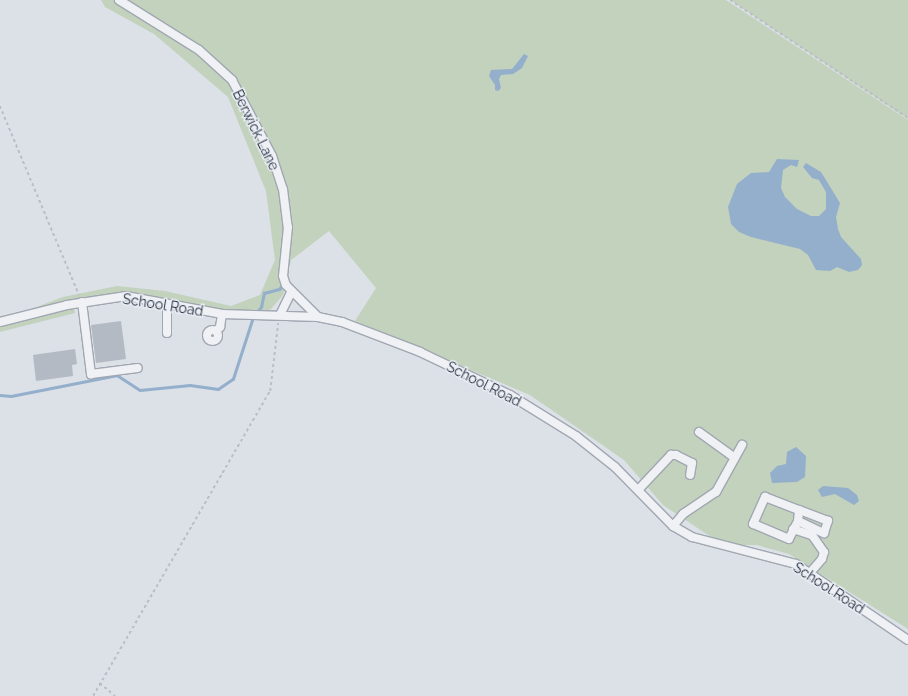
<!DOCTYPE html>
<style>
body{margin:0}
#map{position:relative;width:908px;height:696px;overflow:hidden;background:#dce0e7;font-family:Raleway,sans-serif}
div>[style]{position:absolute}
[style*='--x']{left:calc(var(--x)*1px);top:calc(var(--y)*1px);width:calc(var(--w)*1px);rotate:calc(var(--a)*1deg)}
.green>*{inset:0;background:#c2d2bc}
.water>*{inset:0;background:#93afcb}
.stream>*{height:2.5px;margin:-1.25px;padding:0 1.25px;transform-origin:1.25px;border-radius:1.25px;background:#93afcb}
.building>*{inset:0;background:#b3bac4}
.path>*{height:1.5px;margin-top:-0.75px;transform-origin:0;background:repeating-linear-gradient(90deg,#babec6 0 3px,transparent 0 6px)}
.roads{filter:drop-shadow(1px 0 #a1a7b1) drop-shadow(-1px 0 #a1a7b1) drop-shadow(0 1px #a1a7b1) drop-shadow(0 -1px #a1a7b1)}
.minor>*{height:8px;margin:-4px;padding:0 4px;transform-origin:4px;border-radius:4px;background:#eff1f5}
.minor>.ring{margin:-4px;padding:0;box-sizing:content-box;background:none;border:8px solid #eff1f5;border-radius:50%}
span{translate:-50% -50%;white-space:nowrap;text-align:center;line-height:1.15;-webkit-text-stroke:3px #ebeff5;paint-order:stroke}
.street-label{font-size:14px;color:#252e3f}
</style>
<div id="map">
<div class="green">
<div style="clip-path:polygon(101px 0,726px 0,908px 120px,908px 629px,789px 554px,757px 545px,723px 545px,663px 505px,624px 460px,530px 395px,355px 321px,376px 288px,329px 231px,291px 260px,283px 295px,271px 309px,254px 316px,127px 293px,72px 300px,75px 313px,0 332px,0 317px,10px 317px,63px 297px,117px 286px,165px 291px,231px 306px,260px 295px,275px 260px,266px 191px,228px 97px,154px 34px,105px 7px)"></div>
<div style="clip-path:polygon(730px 0,908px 0,908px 119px)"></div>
</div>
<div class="water">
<div style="clip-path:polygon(524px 54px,528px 56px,522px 68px,513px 74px,501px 75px,499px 79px,501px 88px,498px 91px,495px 90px,495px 85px,489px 76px,491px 70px,512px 69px)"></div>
<div style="clip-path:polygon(777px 159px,799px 160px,797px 167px,791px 165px,783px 170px,781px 188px,785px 197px,797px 209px,811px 216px,819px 216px,826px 209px,826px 192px,819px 180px,812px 178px,803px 167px,806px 163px,821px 172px,840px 203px,836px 217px,838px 229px,841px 237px,861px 259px,862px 265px,858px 270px,849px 272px,837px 267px,830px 271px,816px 270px,808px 255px,800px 249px,751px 237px,739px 232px,731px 224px,728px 207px,737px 184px,751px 173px,769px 172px)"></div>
<div style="clip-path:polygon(796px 447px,806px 456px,805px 477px,797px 482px,772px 483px,770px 473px,777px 466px,786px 464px,787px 452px)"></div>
<div style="clip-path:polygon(823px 486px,848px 488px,857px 495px,859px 501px,854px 505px,835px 494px,822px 497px,818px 490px)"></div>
</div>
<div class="stream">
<div style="--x:256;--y:313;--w:8;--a:-50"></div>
<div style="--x:261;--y:307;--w:14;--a:-78"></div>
<div style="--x:264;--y:293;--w:16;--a:-15"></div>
<div style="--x:279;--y:289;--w:8;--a:-50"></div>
<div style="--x:0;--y:395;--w:11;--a:5"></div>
<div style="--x:11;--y:396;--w:108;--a:-11.2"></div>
<div style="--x:117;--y:375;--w:27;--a:33"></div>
<div style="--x:140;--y:390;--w:50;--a:-5.7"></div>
<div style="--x:190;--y:385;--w:28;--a:8"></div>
<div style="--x:218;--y:389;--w:18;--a:-34"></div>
<div style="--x:233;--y:379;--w:65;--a:-72.1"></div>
</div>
<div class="building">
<div style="clip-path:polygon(121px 321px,126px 359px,96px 363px,91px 325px)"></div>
<div style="clip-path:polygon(75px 349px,77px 364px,72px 365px,73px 376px,36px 381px,33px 355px)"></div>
</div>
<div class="path">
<div style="--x:730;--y:0;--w:214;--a:33.5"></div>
<div style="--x:0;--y:106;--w:205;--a:67.3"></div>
<div style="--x:100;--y:683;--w:20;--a:41"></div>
<div style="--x:93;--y:696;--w:353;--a:-59.9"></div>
<div style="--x:270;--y:391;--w:68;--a:-83.3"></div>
</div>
<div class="roads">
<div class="minor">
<div style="--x:119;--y:0;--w:94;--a:32"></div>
<div style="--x:199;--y:50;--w:45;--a:42.3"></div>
<div style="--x:232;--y:80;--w:86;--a:62.2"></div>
<div style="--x:272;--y:156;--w:35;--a:72"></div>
<div style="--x:283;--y:189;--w:38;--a:83"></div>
<div style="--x:288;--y:227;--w:49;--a:95.8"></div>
<div style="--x:283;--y:276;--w:9;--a:72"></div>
<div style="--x:286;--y:285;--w:45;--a:45"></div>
<div style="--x:82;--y:302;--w:73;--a:82.9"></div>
<div style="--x:91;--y:374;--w:47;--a:-7.3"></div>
<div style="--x:167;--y:305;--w:28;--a:90"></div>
<div style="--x:280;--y:315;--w:25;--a:-64"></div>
<div style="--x:0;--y:322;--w:69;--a:-14.2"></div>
<div style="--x:67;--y:305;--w:60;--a:-8.7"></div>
<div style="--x:126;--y:296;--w:98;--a:10.6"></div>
<div style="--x:222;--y:314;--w:96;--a:1.8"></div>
<div style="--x:318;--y:317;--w:25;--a:12"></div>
<div style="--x:342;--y:322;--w:84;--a:21"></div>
<div style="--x:420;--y:352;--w:100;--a:25.5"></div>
<div style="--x:510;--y:395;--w:78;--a:31.8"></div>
<div style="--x:576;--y:436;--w:50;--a:38.5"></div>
<div style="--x:615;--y:467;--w:83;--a:45.5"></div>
<div style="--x:673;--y:526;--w:22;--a:30"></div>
<div style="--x:692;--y:537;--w:107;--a:14.6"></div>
<div style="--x:796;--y:564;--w:135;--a:34.2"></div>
<div class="ring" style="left:206.5px;top:329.5px;width:3px;height:3px"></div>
<div style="--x:216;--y:331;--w:6;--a:-45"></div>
<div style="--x:220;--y:327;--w:13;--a:-81"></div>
<div style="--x:699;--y:432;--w:44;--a:35.8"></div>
<div style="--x:639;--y:489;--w:47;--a:-46.7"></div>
<div style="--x:671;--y:455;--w:5;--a:0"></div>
<div style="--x:676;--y:455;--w:18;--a:27"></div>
<div style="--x:692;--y:463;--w:12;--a:99"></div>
<div style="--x:765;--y:497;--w:36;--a:21"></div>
<div style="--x:799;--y:510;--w:11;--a:95"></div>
<div style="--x:798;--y:521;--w:20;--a:117"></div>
<div style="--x:789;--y:539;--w:39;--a:-157"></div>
<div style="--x:753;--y:524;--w:30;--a:-66"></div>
<div style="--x:798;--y:521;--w:29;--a:25"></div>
<div style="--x:824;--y:533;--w:13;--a:-72"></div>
<div style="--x:828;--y:521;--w:31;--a:-159"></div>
<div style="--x:673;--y:526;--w:16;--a:-50"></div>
<div style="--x:683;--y:514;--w:40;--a:-34"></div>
<div style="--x:716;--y:492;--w:54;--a:-61"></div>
<div style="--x:793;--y:529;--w:20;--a:18"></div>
<div style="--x:812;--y:535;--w:21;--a:55"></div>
<div style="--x:824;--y:552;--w:7;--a:106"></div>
<div style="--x:822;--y:559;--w:18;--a:131"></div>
</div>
</div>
<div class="street-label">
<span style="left:256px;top:130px;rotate:64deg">Berwick Lane</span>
<span style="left:163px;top:305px;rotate:9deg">School Road</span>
<span style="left:484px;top:384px;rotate:27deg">School Road</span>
<span style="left:829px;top:588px;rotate:33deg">School Road</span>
</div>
</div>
